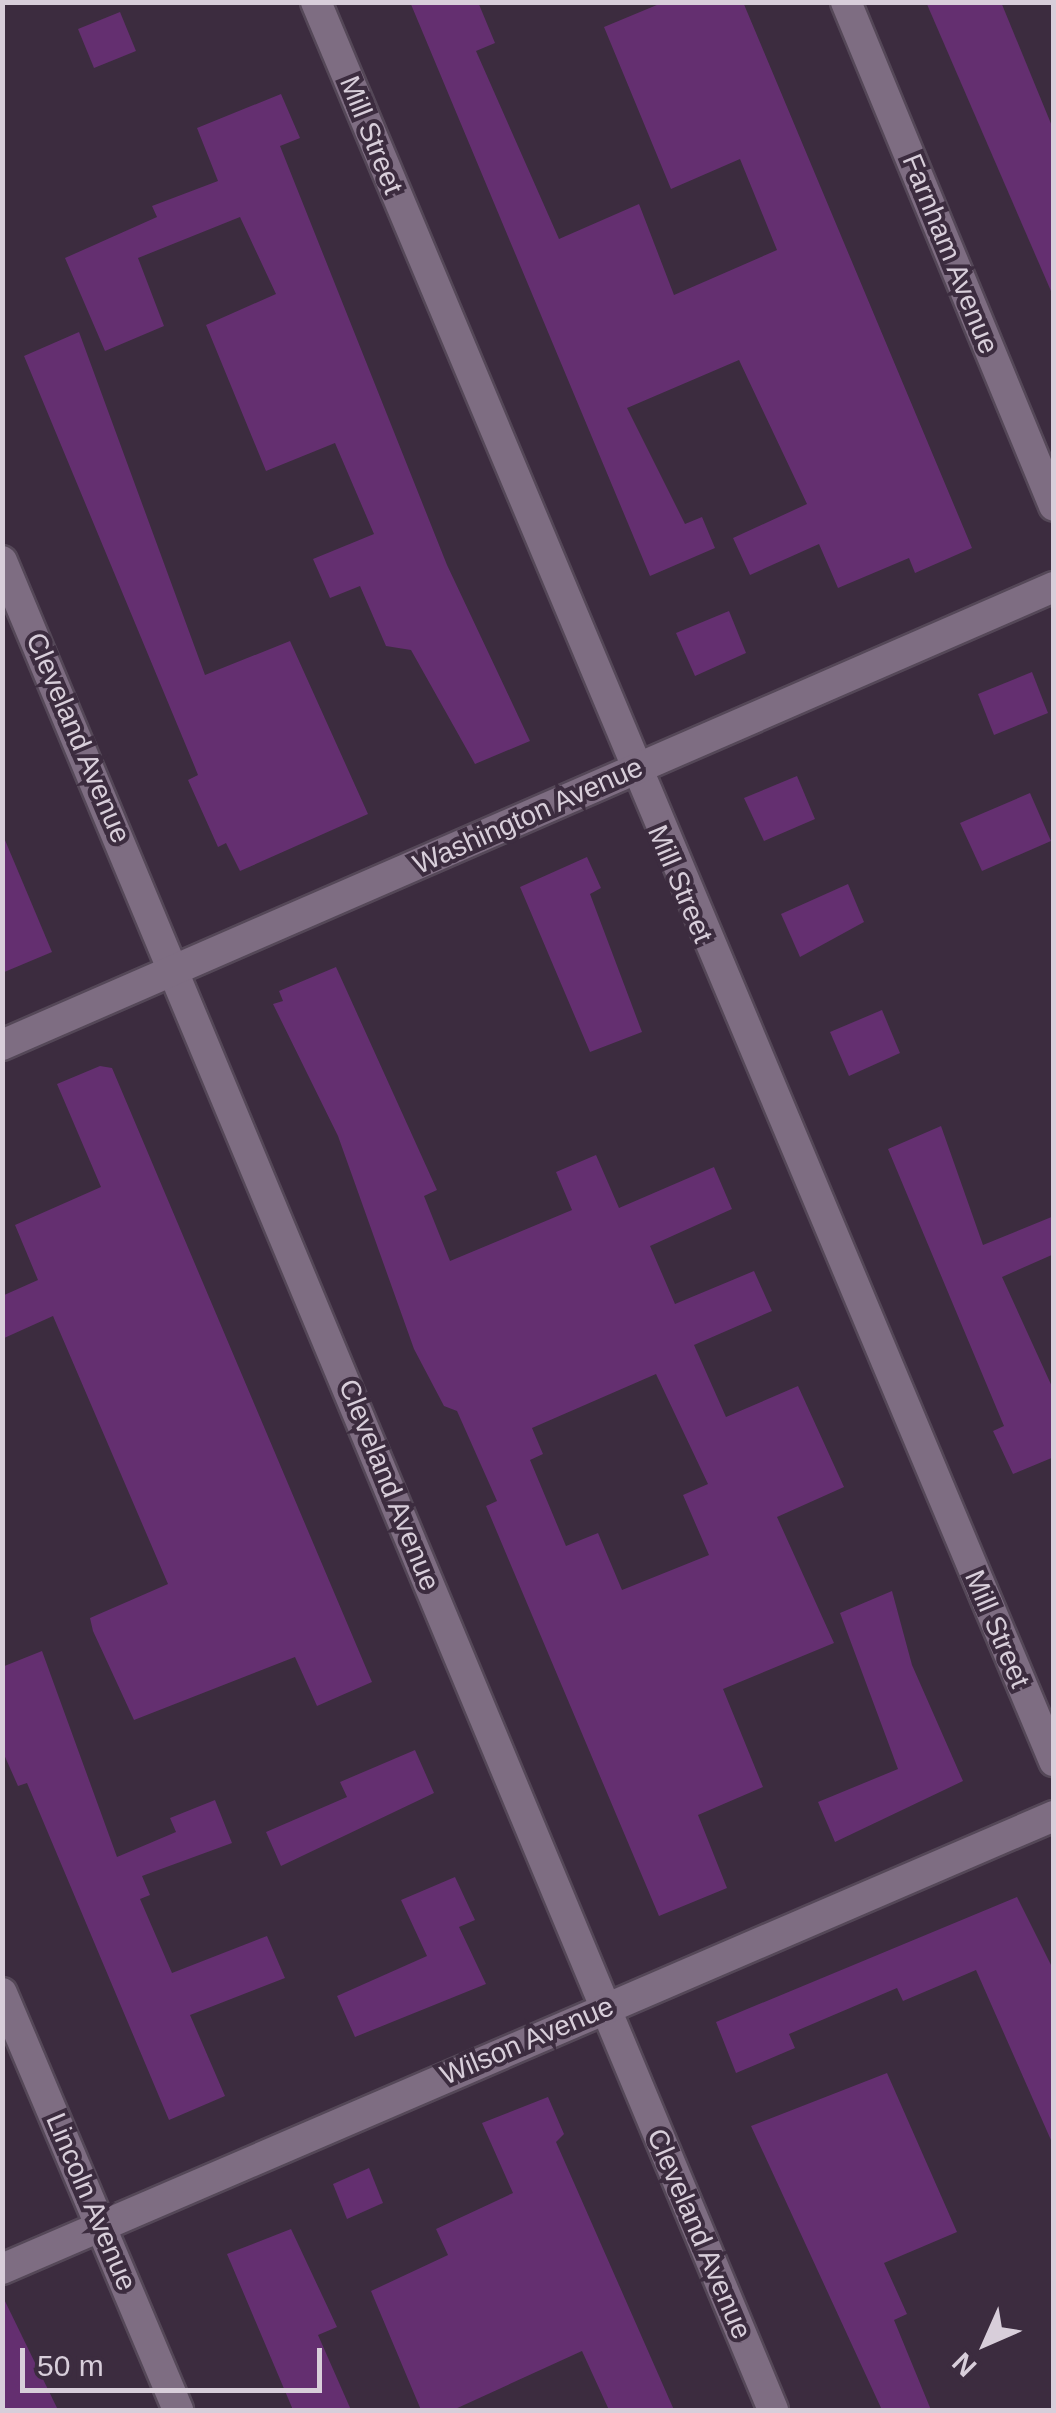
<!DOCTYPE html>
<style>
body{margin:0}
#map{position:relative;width:1056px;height:2413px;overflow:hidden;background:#3c2c3f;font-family:Arial,sans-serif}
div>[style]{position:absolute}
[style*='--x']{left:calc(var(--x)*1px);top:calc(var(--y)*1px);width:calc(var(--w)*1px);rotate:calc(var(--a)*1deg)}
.building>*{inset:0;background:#642f70}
.roads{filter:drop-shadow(2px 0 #554858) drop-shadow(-2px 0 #554858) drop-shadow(0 2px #554858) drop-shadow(0 -2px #554858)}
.minor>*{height:30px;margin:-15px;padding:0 15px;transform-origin:15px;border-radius:15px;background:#7e6d82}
span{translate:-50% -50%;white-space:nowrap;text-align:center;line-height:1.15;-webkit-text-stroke:8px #3c2c3f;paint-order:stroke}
.street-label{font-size:28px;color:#d8ceda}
.frame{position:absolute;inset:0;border:5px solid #d8ceda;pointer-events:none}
.north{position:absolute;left:936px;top:2293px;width:100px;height:100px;-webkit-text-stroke:8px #3c2c3f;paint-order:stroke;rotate:225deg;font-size:28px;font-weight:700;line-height:40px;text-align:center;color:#d8ceda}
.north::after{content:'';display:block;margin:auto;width:35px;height:45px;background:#d8ceda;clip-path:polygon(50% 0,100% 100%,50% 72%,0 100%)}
.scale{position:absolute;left:20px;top:2348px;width:302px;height:45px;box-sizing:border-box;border:5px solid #d8ceda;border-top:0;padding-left:12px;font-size:30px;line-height:35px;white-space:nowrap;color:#d8ceda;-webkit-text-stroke:8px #3c2c3f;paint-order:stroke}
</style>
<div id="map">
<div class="building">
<div style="clip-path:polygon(410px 2px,478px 2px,495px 43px,476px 51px,559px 239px,639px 204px,674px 295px,777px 250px,740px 159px,671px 189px,604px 27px,664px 2px,743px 2px,972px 548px,915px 573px,909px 558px,838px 588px,819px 544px,750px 575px,733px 538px,807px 504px,739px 360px,627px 408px,685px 524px,702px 517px,715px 548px,650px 576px)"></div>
<div style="clip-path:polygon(926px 2px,1001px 2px,1054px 131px,1054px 298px)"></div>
<div style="clip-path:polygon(120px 12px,136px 51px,94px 68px,78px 29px)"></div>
<div style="clip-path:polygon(281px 94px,300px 138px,280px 146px,447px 565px,530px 741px,475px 764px,411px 650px,386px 646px,360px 586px,330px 598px,313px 559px,374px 534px,335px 443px,266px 471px,206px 325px,276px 294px,240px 217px,138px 258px,164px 326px,105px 351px,65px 258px,157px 217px,152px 206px,218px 181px,197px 128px)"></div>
<div style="clip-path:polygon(79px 332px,205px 675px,290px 641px,368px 814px,240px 871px,226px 843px,218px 847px,188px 780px,198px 775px,194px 765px,24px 356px)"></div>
<div style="clip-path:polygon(729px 611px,746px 653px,695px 676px,676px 633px)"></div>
<div style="clip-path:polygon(1032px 672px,1048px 713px,994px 735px,978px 694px)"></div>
<div style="clip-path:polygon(797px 776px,815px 819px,764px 841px,744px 798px)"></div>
<div style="clip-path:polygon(1030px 793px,1051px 841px,982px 871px,960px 823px)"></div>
<div style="clip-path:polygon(2px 833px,52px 952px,2px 973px)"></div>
<div style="clip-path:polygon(587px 857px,601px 888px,590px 894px,642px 1032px,590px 1052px,520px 887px)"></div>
<div style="clip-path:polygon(848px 884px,864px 922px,800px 957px,781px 914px)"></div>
<div style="clip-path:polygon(evenodd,336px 967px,437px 1190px,424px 1196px,450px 1261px,572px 1210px,556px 1172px,596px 1155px,619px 1208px,714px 1167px,732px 1209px,650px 1246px,675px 1304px,754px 1271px,772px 1311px,694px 1345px,726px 1417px,798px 1386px,844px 1487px,777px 1517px,834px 1643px,723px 1689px,763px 1787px,698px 1815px,727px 1888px,659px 1916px,486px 1506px,497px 1501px,457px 1411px,444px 1406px,414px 1349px,338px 1136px,273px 1004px,283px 1001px,279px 991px,336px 967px,656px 1374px,708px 1484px,683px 1495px,709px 1555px,622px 1590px,598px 1533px,566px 1546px,530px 1460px,543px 1454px,532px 1428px,656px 1374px)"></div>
<div style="clip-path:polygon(882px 1010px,900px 1053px,849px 1076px,830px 1032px)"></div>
<div style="clip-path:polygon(100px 1066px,112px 1068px,372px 1682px,317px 1706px,295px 1657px,134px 1720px,93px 1631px,90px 1618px,168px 1584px,53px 1316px,2px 1339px,2px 1296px,38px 1280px,15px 1225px,101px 1187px,57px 1084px)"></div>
<div style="clip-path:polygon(941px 1126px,983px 1245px,1054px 1216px,1054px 1254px,1002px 1277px,1054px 1391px,1054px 1457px,1013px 1474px,993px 1431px,1004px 1426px,888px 1149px)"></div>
<div style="clip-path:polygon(892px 1591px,912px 1665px,963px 1781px,835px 1842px,818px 1802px,898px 1769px,840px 1613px)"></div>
<div style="clip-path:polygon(42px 1651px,117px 1857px,176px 1832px,170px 1818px,215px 1800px,232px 1843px,142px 1876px,150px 1895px,140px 1899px,172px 1973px,267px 1936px,285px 1978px,190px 2015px,225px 2096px,169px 2120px,27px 1783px,18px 1786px,2px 1750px,2px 1667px)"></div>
<div style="clip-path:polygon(415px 1750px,434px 1793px,281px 1866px,266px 1832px,347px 1797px,340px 1782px)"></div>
<div style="clip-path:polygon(455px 1877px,475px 1920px,459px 1927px,486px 1984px,355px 2037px,337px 1996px,427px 1956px,401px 1900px)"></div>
<div style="clip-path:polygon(1017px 1897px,1054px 1971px,1054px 2147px,976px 1970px,903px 2001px,897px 1988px,789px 2034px,795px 2048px,736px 2073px,716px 2022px)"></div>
<div style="clip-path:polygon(887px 2073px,957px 2232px,884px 2263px,907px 2314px,894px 2320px,931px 2410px,882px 2410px,751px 2126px)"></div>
<div style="clip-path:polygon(548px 2097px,564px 2134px,556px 2142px,674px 2410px,609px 2410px,582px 2351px,453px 2410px,421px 2410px,371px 2291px,448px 2255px,436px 2229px,513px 2193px,482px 2123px)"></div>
<div style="clip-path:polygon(369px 2168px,383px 2203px,347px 2219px,333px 2184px)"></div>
<div style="clip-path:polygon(291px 2229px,337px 2327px,318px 2335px,351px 2410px,293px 2410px,227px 2254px)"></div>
<div style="clip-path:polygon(2px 2295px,58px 2410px,2px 2410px)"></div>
</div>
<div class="roads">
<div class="minor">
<div style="--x:316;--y:2;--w:1908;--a:67.24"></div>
<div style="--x:846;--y:2;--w:545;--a:67.57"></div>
<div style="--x:2;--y:561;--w:2003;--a:67.36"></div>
<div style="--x:2;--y:1045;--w:1147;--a:-23.53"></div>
<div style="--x:2;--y:1993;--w:453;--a:67.1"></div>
<div style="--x:2;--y:2269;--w:1145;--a:-23.3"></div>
</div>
</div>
<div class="street-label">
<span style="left:371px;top:135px;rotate:68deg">Mill Street</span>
<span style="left:950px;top:254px;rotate:68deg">Farnham Avenue</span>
<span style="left:78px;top:738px;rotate:67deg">Cleveland Avenue</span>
<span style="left:528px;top:816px;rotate:-24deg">Washington Avenue</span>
<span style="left:680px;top:884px;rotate:67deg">Mill Street</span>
<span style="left:389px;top:1485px;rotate:68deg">Cleveland Avenue</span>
<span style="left:997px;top:1629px;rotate:67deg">Mill Street</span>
<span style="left:527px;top:2041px;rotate:-23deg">Wilson Avenue</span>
<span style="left:91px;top:2202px;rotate:67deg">Lincoln Avenue</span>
<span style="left:699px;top:2234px;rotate:67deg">Cleveland Avenue</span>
</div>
<div class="frame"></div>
<div class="north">N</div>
<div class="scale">50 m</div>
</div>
